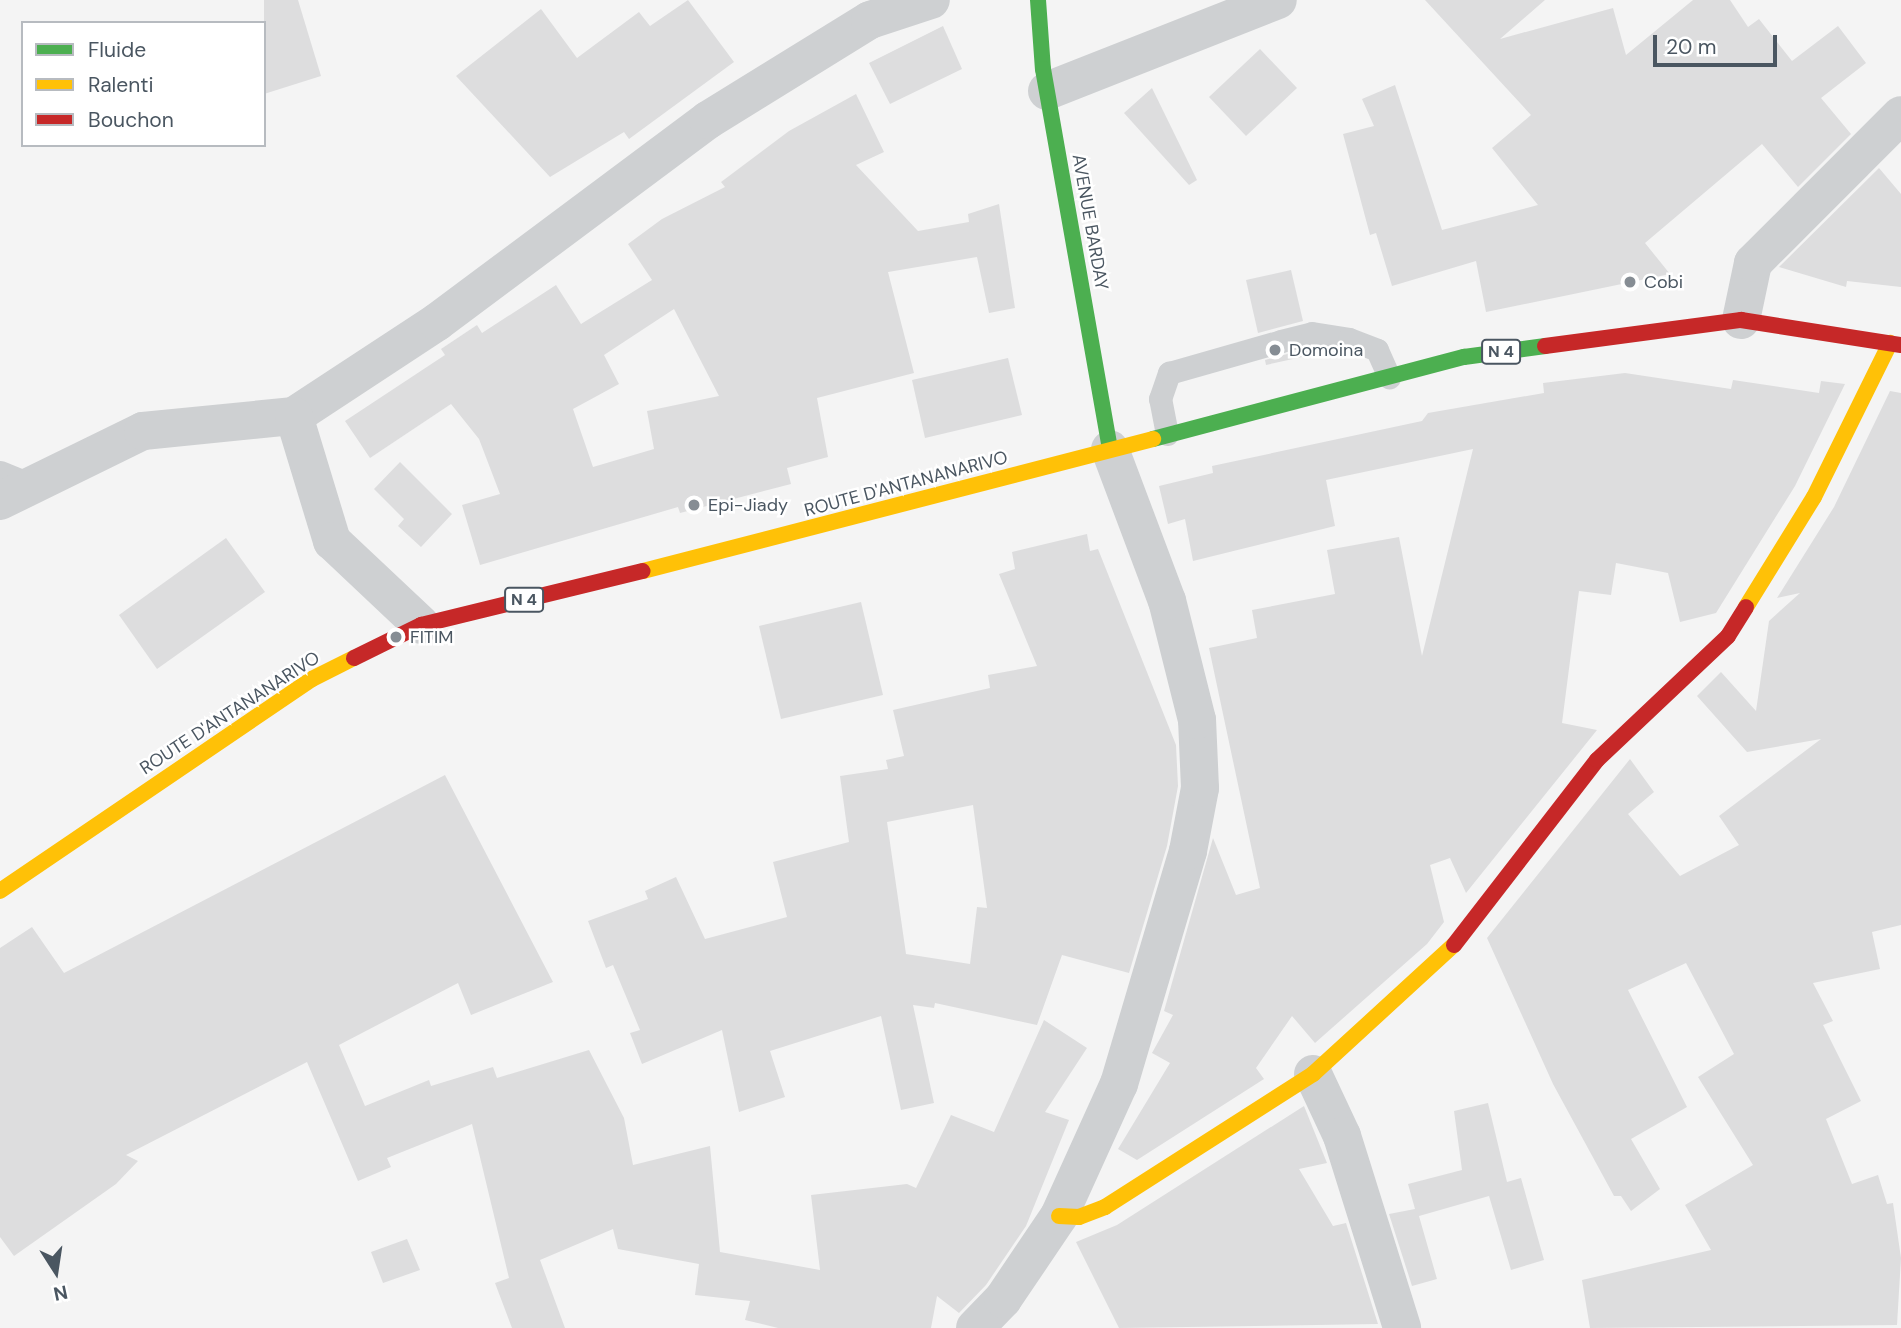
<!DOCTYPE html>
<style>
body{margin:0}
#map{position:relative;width:1901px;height:1328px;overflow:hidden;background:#f4f4f4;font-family:"DM Sans",sans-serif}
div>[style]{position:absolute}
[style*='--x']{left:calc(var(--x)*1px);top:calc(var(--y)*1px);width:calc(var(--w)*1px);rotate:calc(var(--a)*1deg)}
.building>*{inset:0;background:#ddddde}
.lane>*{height:23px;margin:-11.5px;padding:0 11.5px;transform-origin:11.5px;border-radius:11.5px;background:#ced0d2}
.street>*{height:38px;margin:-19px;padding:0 19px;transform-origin:19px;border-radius:19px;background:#ced0d2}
.fast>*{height:16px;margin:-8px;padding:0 8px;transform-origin:8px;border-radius:8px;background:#4caf50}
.slow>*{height:16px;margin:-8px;padding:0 8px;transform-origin:8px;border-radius:8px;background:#ffc107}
.jam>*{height:16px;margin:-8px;padding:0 8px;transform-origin:8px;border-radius:8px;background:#c62828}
.dots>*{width:19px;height:19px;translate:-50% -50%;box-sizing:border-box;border:4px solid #fff;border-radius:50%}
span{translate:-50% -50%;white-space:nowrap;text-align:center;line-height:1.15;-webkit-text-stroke:5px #fff;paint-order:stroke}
.shield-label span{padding:2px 5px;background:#fff;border:2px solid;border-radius:5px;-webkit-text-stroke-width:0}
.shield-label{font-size:16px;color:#4a5661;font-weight:700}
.street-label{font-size:18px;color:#4a5661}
.poi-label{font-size:18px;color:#4a5661}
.left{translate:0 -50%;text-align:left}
.legend{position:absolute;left:21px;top:21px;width:245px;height:126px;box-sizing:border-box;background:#fff;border:2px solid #b7bbc0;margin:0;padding:9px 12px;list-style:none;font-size:21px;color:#4a5661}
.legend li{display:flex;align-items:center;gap:14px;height:35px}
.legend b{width:35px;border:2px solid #b7bbc0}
.north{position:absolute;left:21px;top:1237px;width:70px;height:70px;-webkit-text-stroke:5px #fff;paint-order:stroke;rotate:168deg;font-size:19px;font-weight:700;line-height:28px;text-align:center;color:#4a5661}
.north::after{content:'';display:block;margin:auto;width:24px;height:32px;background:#4a5661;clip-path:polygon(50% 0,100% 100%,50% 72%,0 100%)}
.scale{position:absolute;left:1653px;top:35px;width:124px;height:32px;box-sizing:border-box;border:4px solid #4a5661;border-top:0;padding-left:9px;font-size:21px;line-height:24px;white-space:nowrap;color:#4a5661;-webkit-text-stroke:5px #fff;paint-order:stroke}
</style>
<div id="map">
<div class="building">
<div style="clip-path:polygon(264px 0,298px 0,321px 76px,264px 94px)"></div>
<div style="clip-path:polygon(688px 0,734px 62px,629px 139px,624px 132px,550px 177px,456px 76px,541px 9px,577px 58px,639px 12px,650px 26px)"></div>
<div style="clip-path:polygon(1425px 0,1545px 0,1500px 39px,1613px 8px,1626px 55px,1693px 0,1730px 0,1748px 27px,1759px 19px,1792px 61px,1838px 26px,1866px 63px,1821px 98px,1851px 134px,1798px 187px,1762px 144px,1645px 243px,1670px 274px,1486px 312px,1476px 261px,1392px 286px,1376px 233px,1370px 235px,1343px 134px,1374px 126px,1362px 99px,1395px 85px,1442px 230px,1538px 205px,1492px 148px,1531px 115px)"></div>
<div style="clip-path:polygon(943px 26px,962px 69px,890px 104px,869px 63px)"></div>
<div style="clip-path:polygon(1260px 49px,1297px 88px,1246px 136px,1209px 97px)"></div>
<div style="clip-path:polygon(1152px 88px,1197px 180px,1189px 185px,1124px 113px)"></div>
<div style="clip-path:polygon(evenodd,856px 94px,884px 152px,856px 165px,918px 231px,969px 222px,968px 214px,999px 204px,1015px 308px,989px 313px,977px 257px,888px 272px,914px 373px,817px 398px,828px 457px,787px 468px,791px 484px,680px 513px,678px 507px,480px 565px,462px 505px,500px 494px,479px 439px,451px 404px,370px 458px,345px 421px,445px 355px,441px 349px,477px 325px,482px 333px,556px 285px,581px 324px,652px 280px,628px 244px,662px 219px,725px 187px,721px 182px,789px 131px,856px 94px,674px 309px,719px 396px,647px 411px,654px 449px,593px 467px,573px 409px,619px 384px,604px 355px,674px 309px)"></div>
<div style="clip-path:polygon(1879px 168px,1901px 194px,1901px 287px,1847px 281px,1846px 287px,1779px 267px)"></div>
<div style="clip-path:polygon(1291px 270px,1303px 321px,1258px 333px,1246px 280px)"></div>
<div style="clip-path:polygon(1309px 348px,1311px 355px,1266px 365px,1265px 360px)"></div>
<div style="clip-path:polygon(1008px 358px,1022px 415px,925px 438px,912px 380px)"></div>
<div style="clip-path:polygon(1625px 373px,1731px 389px,1733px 380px,1819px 393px,1821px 381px,1845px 384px,1795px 486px,1716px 613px,1680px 622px,1668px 573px,1616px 563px,1611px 595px,1579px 591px,1562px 723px,1597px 730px,1466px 893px,1450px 858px,1430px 865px,1444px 922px,1427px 944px,1315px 1043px,1292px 1016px,1256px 1068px,1264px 1079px,1137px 1160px,1118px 1149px,1170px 1063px,1152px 1053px,1173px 1015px,1164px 1011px,1213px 838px,1236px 895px,1260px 888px,1209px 648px,1257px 638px,1252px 610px,1335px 594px,1327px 550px,1399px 537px,1422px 656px,1473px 449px,1326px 480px,1335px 526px,1193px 561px,1185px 519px,1168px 524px,1159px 486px,1213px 473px,1212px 466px,1422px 421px,1428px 413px,1544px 393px,1543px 383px)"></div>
<div style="clip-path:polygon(1890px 391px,1901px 393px,1901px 925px,1872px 932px,1880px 969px,1813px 983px,1833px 1021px,1823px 1025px,1861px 1101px,1826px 1119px,1852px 1184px,1878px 1175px,1887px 1204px,1893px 1203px,1901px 1258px,1897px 1325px,1590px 1328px,1582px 1280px,1711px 1250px,1685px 1205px,1753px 1165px,1698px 1077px,1734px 1054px,1686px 963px,1628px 990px,1687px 1107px,1631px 1139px,1660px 1189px,1631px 1211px,1621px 1196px,1614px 1196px,1553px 1084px,1487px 938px,1630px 759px,1654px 792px,1628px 814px,1680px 876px,1739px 845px,1719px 816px,1821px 739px,1747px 752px,1697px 696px,1721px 672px,1756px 711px,1769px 621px,1800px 593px,1777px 598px,1834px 507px)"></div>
<div style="clip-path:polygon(400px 462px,452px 514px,421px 547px,398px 526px,404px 519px,374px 489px)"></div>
<div style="clip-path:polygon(evenodd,1087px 534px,1090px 551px,1098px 549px,1176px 745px,1178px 786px,1167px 846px,1129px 973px,1062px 955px,1037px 1025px,935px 1003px,934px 1008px,913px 1005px,934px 1103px,901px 1110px,881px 1016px,770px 1051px,785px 1097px,739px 1112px,722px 1030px,642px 1064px,630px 1033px,640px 1030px,613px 965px,606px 968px,588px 921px,648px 899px,645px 891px,676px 877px,705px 939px,787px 917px,773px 862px,849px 842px,840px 776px,888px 769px,886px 760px,904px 756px,893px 710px,990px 688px,988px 675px,1037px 666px,999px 574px,1015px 569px,1012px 552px,1087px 534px,973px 805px,987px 908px,977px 907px,970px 964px,906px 954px,887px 822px,973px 805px)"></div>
<div style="clip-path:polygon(226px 538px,265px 592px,157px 669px,119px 615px)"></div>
<div style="clip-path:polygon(861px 602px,883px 695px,781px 719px,759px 626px)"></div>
<div style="clip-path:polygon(445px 775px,553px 982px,471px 1015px,458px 983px,339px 1045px,365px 1106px,429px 1080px,431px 1086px,493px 1067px,497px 1078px,589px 1050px,624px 1118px,633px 1165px,710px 1146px,720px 1252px,820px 1270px,811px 1195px,907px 1184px,916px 1188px,951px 1115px,994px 1132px,1044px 1020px,1087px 1048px,1045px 1112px,1069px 1120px,1026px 1226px,986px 1285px,959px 1313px,937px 1296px,931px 1328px,778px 1328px,745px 1320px,750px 1301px,695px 1295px,699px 1264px,618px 1249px,613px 1229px,540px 1260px,565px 1328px,512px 1328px,495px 1283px,509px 1278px,472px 1124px,387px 1158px,391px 1167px,358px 1181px,307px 1062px,126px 1155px,138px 1161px,116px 1184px,14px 1256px,0 1237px,0 948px,32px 927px,64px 973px)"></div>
<div style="clip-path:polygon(1488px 1103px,1507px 1182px,1521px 1178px,1544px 1260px,1511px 1270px,1489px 1196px,1419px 1216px,1437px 1279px,1412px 1286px,1389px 1214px,1415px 1209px,1408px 1184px,1462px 1170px,1454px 1111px)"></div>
<div style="clip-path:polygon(1304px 1106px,1327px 1163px,1299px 1169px,1333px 1226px,1346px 1223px,1378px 1324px,1119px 1328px,1076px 1242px,1117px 1225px)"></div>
<div style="clip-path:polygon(407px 1239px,420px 1270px,383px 1283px,371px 1252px)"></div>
</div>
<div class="lane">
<div style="--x:1167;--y:434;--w:36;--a:-101"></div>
<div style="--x:1160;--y:399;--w:28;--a:-71"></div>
<div style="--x:1169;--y:373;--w:116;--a:-15.9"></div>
<div style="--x:1281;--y:341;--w:32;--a:-14"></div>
<div style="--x:1312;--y:333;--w:37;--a:9"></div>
<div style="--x:1349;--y:339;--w:30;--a:21"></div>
<div style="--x:1377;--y:350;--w:30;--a:66"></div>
<div style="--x:0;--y:472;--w:35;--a:22"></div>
</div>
<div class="street">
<div style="--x:1047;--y:91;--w:248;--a:-21.5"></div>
<div style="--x:1741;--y:320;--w:58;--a:-78.1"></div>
<div style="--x:1753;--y:263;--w:209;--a:-45"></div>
<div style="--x:294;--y:416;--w:171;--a:-33.3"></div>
<div style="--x:437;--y:322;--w:338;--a:-36.7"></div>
<div style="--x:708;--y:120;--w:190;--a:-31.7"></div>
<div style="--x:870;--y:20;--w:64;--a:-18.2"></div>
<div style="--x:0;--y:501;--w:159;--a:-26.1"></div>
<div style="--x:143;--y:431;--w:152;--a:-5.7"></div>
<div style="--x:294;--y:416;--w:131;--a:73.1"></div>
<div style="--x:332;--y:541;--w:122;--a:43.3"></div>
<div style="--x:1313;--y:1074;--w:68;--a:64.9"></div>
<div style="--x:1342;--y:1136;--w:201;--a:72.6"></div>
<div style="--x:975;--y:1328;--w:40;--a:-46"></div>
<div style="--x:1003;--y:1299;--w:100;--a:-56"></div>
<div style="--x:1059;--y:1216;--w:145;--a:-65.6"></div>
<div style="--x:1119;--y:1084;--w:243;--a:-73.5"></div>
<div style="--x:1188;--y:851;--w:64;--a:-79.2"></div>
<div style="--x:1200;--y:788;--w:68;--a:-92.5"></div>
<div style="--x:1197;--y:720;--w:123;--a:-104.1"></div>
<div style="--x:1167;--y:601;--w:162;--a:-110.6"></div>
</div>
<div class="fast">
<div style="--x:1038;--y:0;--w:69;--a:85.9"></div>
<div style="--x:1043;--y:69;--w:386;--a:80"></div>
<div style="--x:1153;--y:439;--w:322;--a:-14.8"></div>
<div style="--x:1464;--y:357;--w:82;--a:-7.7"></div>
</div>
<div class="slow">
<div style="--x:643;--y:571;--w:527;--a:-14.51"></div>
<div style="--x:1746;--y:607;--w:129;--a:-58.3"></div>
<div style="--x:1814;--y:497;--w:172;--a:-63.7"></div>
<div style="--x:0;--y:891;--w:377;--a:-34.2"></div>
<div style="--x:312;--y:679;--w:47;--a:-26.6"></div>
<div style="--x:1059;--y:1216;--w:20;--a:3"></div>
<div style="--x:1079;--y:1217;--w:28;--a:-21"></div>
<div style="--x:1105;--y:1207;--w:247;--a:-32.6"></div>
<div style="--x:1313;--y:1074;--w:191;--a:-42.5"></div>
</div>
<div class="jam">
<div style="--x:1545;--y:346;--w:198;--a:-7.6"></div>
<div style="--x:1741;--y:320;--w:162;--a:8.9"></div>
<div style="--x:354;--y:658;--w:75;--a:-26.2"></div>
<div style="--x:421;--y:625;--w:228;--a:-13.7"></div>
<div style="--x:1454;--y:945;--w:234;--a:-52.3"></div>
<div style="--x:1597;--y:760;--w:180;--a:-43.4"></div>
<div style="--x:1728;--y:636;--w:34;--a:-58"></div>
</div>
<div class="dots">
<div style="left:1630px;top:282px;background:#868d94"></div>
<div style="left:1275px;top:350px;background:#868d94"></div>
<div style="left:694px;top:505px;background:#868d94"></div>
<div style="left:396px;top:637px;background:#868d94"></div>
</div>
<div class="shield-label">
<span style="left:1501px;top:352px">N 4</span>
<span style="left:524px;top:600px">N 4</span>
</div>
<div class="street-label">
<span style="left:1090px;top:222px;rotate:80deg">AVENUE BARDAY</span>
<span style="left:906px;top:484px;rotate:-15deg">ROUTE D'ANTANANARIVO</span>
<span style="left:230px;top:713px;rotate:-33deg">ROUTE D'ANTANANARIVO</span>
</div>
<div class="poi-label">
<span class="left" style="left:1644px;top:282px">Cobi</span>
<span class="left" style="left:1289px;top:350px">Domoina</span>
<span class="left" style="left:708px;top:505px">Epi-Jiady</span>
<span class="left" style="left:410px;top:637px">FITIM</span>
</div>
<ul class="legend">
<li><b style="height:9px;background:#4caf50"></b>Fluide</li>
<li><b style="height:9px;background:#ffc107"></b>Ralenti</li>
<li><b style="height:9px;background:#c62828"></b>Bouchon</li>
</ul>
<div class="north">N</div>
<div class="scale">20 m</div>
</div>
